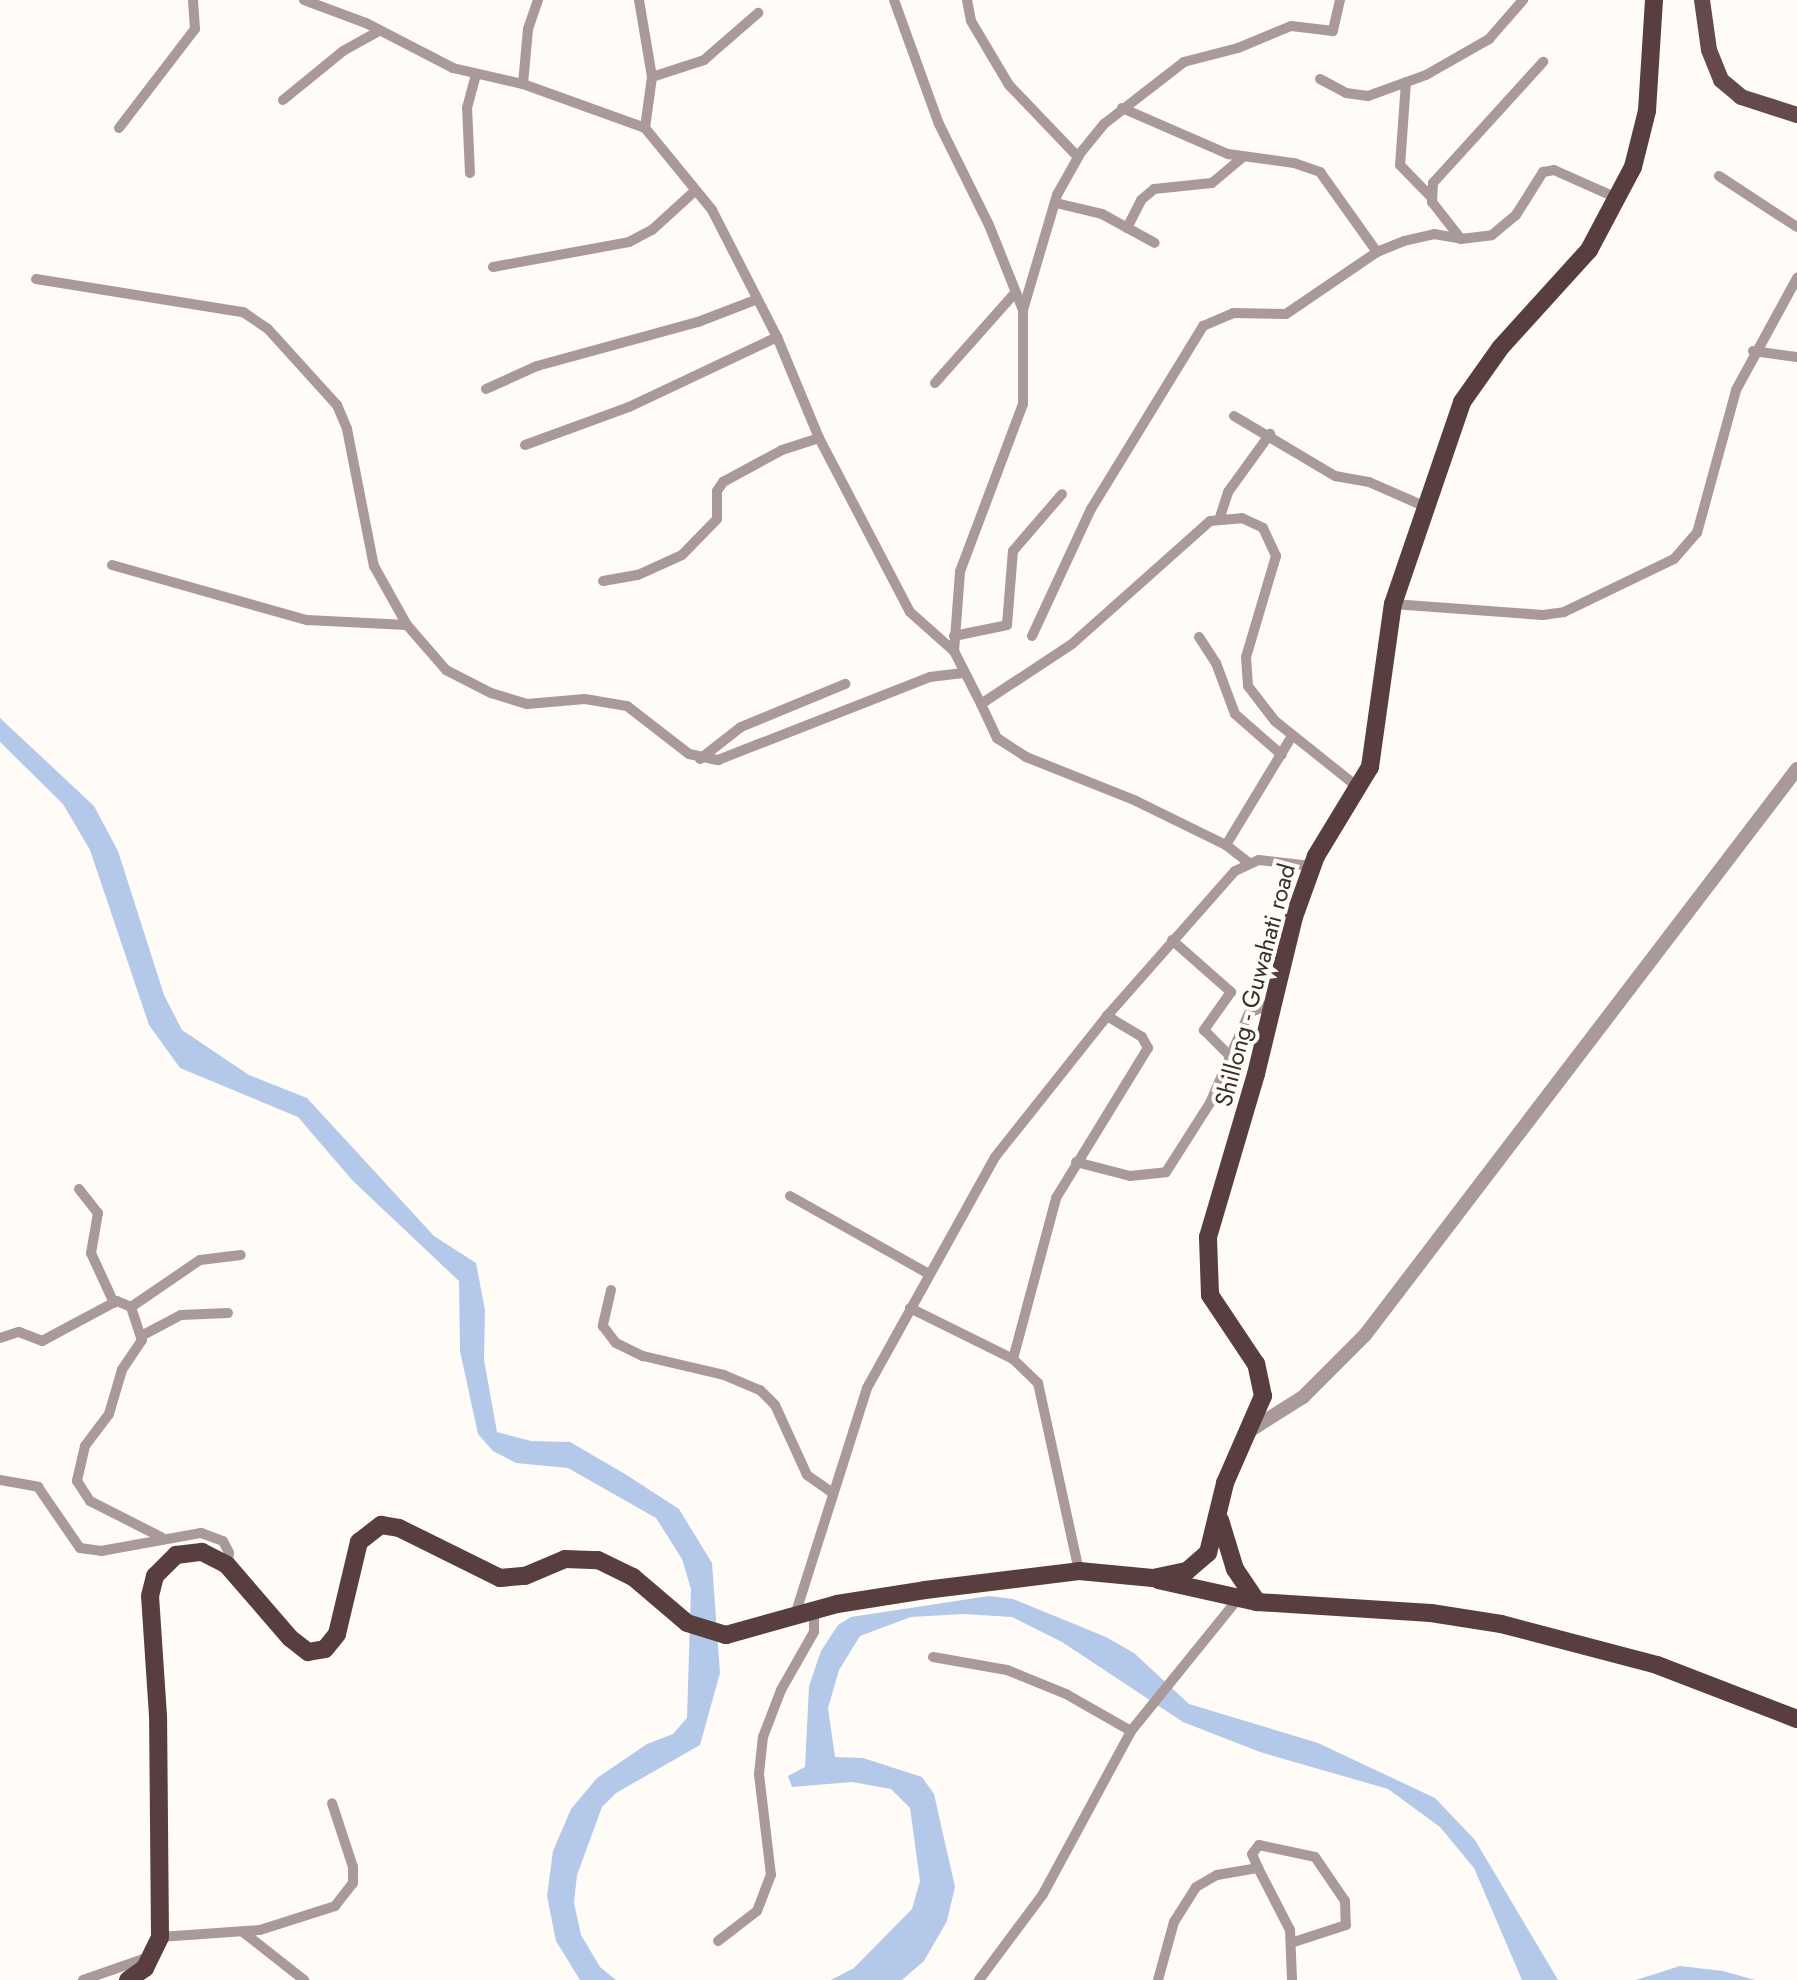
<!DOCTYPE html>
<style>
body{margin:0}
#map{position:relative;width:1797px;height:1980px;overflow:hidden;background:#fffbf6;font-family:Jost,sans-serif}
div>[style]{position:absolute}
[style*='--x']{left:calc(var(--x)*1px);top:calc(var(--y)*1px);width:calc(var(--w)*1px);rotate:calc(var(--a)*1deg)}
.water>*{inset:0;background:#b4c9e9}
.minor>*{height:10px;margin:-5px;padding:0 5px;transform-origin:5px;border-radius:5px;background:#a99a99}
.tertiary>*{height:14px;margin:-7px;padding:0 7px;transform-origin:7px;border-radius:7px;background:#a99a99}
.primary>*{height:16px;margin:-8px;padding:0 8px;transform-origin:8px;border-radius:8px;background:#644b4a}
.trunk>*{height:18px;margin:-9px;padding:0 9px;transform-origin:9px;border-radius:9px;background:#583e3c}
span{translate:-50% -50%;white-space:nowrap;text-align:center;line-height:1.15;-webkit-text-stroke:8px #fffbf6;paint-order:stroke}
.street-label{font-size:24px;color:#373026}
</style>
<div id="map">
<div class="water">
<div style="clip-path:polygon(0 718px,94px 806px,118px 851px,164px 995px,182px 1030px,249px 1075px,307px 1098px,434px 1236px,476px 1263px,485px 1310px,484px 1360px,497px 1432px,531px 1441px,570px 1442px,625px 1474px,679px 1509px,712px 1563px,720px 1673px,700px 1745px,616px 1793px,602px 1807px,577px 1875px,574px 1903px,581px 1935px,600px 1967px,616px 1980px,580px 1980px,556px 1941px,547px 1896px,553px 1851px,571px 1809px,597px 1778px,647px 1744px,673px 1734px,687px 1718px,691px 1589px,682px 1559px,656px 1518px,568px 1468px,516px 1463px,493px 1451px,478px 1434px,460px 1351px,459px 1281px,352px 1180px,298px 1117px,180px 1068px,149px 1025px,90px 850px,63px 804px,0 742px)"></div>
<div style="clip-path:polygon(989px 1596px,1013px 1599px,1106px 1637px,1134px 1653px,1189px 1704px,1318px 1743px,1435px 1798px,1475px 1840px,1558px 1980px,1522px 1980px,1474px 1868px,1440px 1827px,1388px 1789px,1260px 1752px,1183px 1722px,1062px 1642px,1012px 1617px,964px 1614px,911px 1617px,860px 1636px,839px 1670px,828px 1708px,835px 1757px,863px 1758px,922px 1777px,934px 1794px,955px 1887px,947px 1921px,924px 1961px,902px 1980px,831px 1980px,854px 1968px,912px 1909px,920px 1881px,910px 1808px,891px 1789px,852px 1782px,792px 1787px,788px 1776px,805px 1767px,809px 1686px,821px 1651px,838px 1625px,851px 1617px)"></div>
<div style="clip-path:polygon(1680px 1966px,1723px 1971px,1755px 1980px,1636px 1980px)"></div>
</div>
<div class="minor">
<div style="--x:304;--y:0;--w:66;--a:20.4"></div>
<div style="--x:366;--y:23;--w:98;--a:27.3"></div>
<div style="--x:453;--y:68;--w:72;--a:12.9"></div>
<div style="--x:523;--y:84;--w:130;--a:19.8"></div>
<div style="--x:645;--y:128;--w:106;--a:50.7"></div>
<div style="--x:712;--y:210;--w:143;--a:62.9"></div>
<div style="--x:777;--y:337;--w:109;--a:67.4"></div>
<div style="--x:819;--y:438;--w:196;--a:62.4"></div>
<div style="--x:910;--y:612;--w:59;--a:41.6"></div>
<div style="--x:639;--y:0;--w:78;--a:80.4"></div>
<div style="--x:652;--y:77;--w:51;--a:97.8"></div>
<div style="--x:894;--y:0;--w:132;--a:70.1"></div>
<div style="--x:939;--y:124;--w:113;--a:63.7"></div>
<div style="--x:989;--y:225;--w:92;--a:68.2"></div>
<div style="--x:967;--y:0;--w:21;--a:79"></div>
<div style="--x:971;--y:21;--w:74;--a:59.3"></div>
<div style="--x:1009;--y:85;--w:100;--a:46.2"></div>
<div style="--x:1340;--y:0;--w:32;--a:103"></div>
<div style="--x:1333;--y:31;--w:42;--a:-173.2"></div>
<div style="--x:1291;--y:26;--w:57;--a:157.5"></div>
<div style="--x:1238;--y:48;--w:56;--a:165.5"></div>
<div style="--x:1184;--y:62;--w:101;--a:142.2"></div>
<div style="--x:1104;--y:124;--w:36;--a:129"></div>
<div style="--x:1081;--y:152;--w:49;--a:119.2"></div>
<div style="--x:1057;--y:195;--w:120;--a:106.5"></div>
<div style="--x:1023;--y:310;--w:94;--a:90"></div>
<div style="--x:1023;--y:404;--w:179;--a:110.6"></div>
<div style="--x:960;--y:572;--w:79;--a:94.3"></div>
<div style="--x:954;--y:651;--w:59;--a:63"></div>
<div style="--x:981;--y:704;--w:109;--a:-33.4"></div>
<div style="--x:1072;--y:644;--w:185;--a:-41.7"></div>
<div style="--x:1210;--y:521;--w:32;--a:-5"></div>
<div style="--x:1242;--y:518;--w:23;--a:25"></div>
<div style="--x:1263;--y:528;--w:31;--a:65"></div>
<div style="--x:1276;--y:556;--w:105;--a:106.5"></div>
<div style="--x:1246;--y:657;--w:29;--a:86"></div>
<div style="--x:1248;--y:686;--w:44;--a:52.4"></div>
<div style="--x:1275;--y:721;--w:107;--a:38.6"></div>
<div style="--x:652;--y:77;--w:55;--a:-18.1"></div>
<div style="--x:704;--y:60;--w:72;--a:-41"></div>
<div style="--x:1320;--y:79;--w:30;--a:28"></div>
<div style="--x:1346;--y:93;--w:22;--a:8"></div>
<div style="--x:1368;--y:96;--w:62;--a:-19.9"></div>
<div style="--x:1426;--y:75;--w:73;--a:-29.7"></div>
<div style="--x:1489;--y:39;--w:52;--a:-48.9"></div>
<div style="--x:1406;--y:82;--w:83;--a:94.1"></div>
<div style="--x:1400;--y:165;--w:43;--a:45.9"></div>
<div style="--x:523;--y:84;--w:55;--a:-84.8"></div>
<div style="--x:528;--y:29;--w:31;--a:-71"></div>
<div style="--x:283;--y:100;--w:77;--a:-39.2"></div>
<div style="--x:343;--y:51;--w:41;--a:-29.1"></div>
<div style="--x:1122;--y:108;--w:116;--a:23.5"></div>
<div style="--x:1228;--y:154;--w:67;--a:7.8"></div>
<div style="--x:1294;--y:163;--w:28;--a:19"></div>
<div style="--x:1320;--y:172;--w:98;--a:54.5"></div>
<div style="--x:119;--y:128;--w:125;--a:-52.5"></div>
<div style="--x:195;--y:29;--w:29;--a:-94"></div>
<div style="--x:470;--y:173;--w:65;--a:-92.6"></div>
<div style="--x:467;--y:108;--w:35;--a:-75"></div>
<div style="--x:1719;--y:176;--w:93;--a:33.2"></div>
<div style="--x:1056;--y:203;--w:47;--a:13.4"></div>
<div style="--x:1102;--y:214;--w:60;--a:28.7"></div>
<div style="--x:1127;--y:228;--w:31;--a:-63"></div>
<div style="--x:1141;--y:200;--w:17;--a:-40"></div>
<div style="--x:1154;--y:189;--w:58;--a:-5.9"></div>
<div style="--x:1212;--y:183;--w:40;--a:-40"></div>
<div style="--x:1461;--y:239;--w:47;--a:-128.1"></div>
<div style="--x:1432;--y:202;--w:19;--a:-87"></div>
<div style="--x:1433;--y:183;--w:164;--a:-47.7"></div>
<div style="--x:493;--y:267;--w:138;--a:-10.4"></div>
<div style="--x:629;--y:242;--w:26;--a:-28"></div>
<div style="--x:652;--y:230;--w:59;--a:-42.3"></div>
<div style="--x:36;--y:279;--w:210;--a:9.1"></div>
<div style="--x:243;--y:312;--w:30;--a:34"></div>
<div style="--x:268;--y:329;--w:103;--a:47.8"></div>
<div style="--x:337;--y:405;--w:26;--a:67"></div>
<div style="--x:347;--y:429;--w:140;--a:78.9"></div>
<div style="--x:374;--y:566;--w:68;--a:60.8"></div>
<div style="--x:407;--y:625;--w:60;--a:49.1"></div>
<div style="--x:446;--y:670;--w:51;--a:27.1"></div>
<div style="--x:491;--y:693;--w:38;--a:17"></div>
<div style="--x:527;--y:704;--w:58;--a:-4.9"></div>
<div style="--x:585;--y:699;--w:43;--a:9.5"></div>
<div style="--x:627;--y:706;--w:78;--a:37.7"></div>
<div style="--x:689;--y:754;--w:30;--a:12"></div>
<div style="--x:718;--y:760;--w:228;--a:-21.4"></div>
<div style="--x:930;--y:677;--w:33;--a:-7"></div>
<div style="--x:1753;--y:351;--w:44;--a:7.8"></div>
<div style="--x:935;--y:383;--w:120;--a:-48.4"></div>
<div style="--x:486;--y:389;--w:56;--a:-24.3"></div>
<div style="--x:537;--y:366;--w:167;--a:-15.3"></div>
<div style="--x:698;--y:322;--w:61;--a:-21.1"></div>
<div style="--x:1234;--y:416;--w:117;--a:30.7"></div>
<div style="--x:1335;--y:476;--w:35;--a:10"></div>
<div style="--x:1369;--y:482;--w:62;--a:23.7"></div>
<div style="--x:525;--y:445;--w:111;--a:-20.1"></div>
<div style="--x:629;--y:407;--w:164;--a:-25.3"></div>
<div style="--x:1220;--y:517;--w:26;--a:-72"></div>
<div style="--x:1228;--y:492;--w:72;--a:-54.1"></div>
<div style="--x:112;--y:565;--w:203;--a:15.8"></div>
<div style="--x:307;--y:620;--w:100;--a:2.9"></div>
<div style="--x:603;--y:581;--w:36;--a:-10"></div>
<div style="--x:638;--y:575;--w:48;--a:-24.4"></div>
<div style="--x:682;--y:555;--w:50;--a:-45.8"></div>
<div style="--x:717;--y:519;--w:28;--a:-90"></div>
<div style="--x:717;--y:491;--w:11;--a:-56"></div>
<div style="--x:723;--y:482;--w:67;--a:-28.5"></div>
<div style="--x:782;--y:450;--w:39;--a:-18"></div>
<div style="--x:1393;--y:604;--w:150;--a:4.2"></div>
<div style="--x:1543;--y:615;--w:21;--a:-8"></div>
<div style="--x:1564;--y:612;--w:122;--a:-25.7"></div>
<div style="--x:1674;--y:559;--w:35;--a:-49"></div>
<div style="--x:1697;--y:533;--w:148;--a:-74.7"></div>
<div style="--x:1736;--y:390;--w:128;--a:-61.4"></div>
<div style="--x:954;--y:636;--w:54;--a:-11.7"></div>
<div style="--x:1007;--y:625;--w:74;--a:-85.4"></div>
<div style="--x:1013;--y:551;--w:75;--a:-49.3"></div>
<div style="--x:1032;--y:636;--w:140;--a:-65.1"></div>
<div style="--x:1091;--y:509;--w:215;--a:-58.5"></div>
<div style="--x:1203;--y:326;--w:33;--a:-23"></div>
<div style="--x:1233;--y:313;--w:53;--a:1.1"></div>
<div style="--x:1286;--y:314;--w:110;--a:-34.3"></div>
<div style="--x:1377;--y:252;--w:29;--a:-22"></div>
<div style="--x:1404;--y:241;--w:31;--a:-13"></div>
<div style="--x:1434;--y:234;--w:27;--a:10"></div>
<div style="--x:1461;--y:239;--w:31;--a:-7"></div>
<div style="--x:1492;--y:235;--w:31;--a:-40"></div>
<div style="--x:1516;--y:215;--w:51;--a:-57.9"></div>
<div style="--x:1543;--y:172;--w:11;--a:-10"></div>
<div style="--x:1554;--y:170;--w:71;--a:24"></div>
<div style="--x:1199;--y:637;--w:31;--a:57"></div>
<div style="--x:1216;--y:663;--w:54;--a:69.6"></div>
<div style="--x:1235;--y:714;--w:62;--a:41.1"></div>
<div style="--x:981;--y:704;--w:38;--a:65"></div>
<div style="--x:997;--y:738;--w:35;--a:33"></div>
<div style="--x:1026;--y:757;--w:116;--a:21.7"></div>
<div style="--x:1134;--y:800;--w:102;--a:26.1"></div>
<div style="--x:1226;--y:845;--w:28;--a:38"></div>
<div style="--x:700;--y:759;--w:52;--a:-38"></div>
<div style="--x:741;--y:727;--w:113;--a:-22.5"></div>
<div style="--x:1226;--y:845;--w:127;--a:-58.8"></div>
<div style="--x:1172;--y:940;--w:79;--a:41.4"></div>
<div style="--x:1231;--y:992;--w:47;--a:125.4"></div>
<div style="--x:1204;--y:1030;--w:37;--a:45"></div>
<div style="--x:1076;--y:1162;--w:56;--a:14.5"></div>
<div style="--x:1130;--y:1176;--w:36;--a:-6"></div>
<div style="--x:1166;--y:1172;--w:82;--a:-57.5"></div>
<div style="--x:1210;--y:1103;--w:98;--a:-66.6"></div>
<div style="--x:1249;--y:1013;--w:26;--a:-23"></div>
<div style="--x:79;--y:1189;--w:31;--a:52"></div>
<div style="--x:98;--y:1213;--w:41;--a:99.9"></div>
<div style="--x:91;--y:1253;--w:55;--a:65.3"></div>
<div style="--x:790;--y:1196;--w:159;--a:29.3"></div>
<div style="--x:611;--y:1290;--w:37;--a:103"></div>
<div style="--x:603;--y:1326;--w:21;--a:53"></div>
<div style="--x:616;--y:1343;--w:30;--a:26"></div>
<div style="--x:643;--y:1356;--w:83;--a:13.2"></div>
<div style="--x:724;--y:1375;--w:39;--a:23"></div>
<div style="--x:760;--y:1390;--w:21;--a:45"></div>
<div style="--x:775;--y:1405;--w:77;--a:65.4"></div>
<div style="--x:807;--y:1475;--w:32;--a:35"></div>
<div style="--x:131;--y:1307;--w:35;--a:72"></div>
<div style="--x:142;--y:1340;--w:36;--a:124"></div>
<div style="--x:122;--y:1370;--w:46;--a:106.5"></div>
<div style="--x:109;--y:1414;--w:40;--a:127"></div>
<div style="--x:85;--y:1446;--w:36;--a:103"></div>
<div style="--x:77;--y:1481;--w:24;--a:57"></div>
<div style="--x:90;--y:1501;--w:80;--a:26.9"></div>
<div style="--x:910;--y:1308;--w:115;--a:26.3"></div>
<div style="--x:1013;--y:1359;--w:35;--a:44"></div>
<div style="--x:1038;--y:1383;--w:192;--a:77.7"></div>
<div style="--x:143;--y:1335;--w:43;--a:-27.8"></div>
<div style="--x:181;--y:1315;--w:47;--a:-2.4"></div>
<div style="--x:0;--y:1338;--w:20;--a:-18"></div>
<div style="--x:19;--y:1332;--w:25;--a:21"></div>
<div style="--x:42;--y:1341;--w:85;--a:-28.1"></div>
<div style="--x:117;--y:1301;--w:15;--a:23"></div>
<div style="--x:131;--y:1307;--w:83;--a:-34.3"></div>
<div style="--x:200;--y:1260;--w:41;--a:-7"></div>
<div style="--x:1013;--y:1359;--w:167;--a:-75"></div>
<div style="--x:1056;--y:1198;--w:176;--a:-58.5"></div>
<div style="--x:1148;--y:1048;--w:13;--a:-119"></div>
<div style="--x:1142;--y:1037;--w:41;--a:-149"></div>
<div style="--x:0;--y:1480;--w:39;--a:10"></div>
<div style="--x:38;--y:1487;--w:74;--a:55.5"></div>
<div style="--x:80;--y:1548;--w:21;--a:8"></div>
<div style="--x:101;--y:1551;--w:102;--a:-10.2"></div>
<div style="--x:201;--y:1533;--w:23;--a:20"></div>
<div style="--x:223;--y:1541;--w:13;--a:63"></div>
<div style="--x:229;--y:1553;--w:12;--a:99"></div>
<div style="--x:795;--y:1615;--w:238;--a:-72.4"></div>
<div style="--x:867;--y:1388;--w:264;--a:-61"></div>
<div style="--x:995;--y:1157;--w:180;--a:-51.5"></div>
<div style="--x:1107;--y:1016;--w:193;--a:-48.6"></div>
<div style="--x:1235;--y:871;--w:26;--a:-25"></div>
<div style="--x:1259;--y:860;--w:52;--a:6.6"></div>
<div style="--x:933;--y:1657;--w:75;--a:10"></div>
<div style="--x:1007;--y:1670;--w:64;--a:22.1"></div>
<div style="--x:1066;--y:1694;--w:75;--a:29.6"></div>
<div style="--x:1258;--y:1868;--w:70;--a:62.7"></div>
<div style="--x:1290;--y:1930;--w:50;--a:87.7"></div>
<div style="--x:243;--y:1932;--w:78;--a:38.2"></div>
<div style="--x:160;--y:1937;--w:100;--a:-4"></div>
<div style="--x:260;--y:1930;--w:79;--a:-17.7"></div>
<div style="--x:335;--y:1906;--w:29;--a:-52"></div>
<div style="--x:353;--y:1883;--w:16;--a:-90"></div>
<div style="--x:353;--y:1867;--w:67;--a:-108.2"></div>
<div style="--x:718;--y:1941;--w:49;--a:-37.6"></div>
<div style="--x:757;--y:1911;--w:39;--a:-69"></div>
<div style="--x:771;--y:1875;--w:102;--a:-96.8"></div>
<div style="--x:759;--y:1774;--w:37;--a:-84"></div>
<div style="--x:763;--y:1737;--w:50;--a:-69"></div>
<div style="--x:781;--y:1690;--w:67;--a:-60.4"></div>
<div style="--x:814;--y:1632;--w:22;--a:-90"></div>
<div style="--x:83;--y:1980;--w:70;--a:-19.2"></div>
<div style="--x:979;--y:1980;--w:107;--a:-53.3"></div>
<div style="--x:1043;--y:1894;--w:185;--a:-61.6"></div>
<div style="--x:1131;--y:1731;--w:169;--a:-51"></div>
<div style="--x:1158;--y:1980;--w:60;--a:-74.6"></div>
<div style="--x:1174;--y:1922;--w:41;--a:-57.8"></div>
<div style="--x:1196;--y:1887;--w:24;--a:-30"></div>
<div style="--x:1217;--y:1875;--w:42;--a:-9.7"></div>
<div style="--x:1258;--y:1868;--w:15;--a:-113"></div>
<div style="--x:1252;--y:1854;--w:11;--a:-52"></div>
<div style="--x:1259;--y:1845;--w:57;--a:12.1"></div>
<div style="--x:1315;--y:1857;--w:53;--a:55.7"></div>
<div style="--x:1345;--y:1901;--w:24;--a:88"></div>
<div style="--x:1346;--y:1925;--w:58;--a:161.9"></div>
</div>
<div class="tertiary">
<div style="--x:1249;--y:1431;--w:64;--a:-32.2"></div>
<div style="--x:1303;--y:1397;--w:88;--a:-45"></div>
<div style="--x:1365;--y:1335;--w:712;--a:-52.65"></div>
</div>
<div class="primary">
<div style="--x:1702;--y:0;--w:50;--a:82"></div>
<div style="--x:1709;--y:50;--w:32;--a:68"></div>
<div style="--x:1721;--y:80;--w:26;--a:40"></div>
<div style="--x:1741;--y:97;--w:59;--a:17.8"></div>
</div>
<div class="trunk">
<div style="--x:1220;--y:1520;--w:51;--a:73"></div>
<div style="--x:1235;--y:1569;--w:40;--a:56"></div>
<div style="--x:1257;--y:1602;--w:174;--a:3.6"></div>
<div style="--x:1431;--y:1613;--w:71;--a:8.9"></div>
<div style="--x:1501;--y:1624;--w:161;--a:14.7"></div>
<div style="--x:1657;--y:1665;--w:150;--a:21.1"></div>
<div style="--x:1158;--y:1580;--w:101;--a:12.5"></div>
<div style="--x:128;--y:1980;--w:21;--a:-35"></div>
<div style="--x:145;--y:1968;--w:34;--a:-64"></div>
<div style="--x:160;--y:1937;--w:221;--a:-90.5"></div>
<div style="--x:158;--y:1716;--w:120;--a:-93.8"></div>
<div style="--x:150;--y:1596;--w:21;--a:-76"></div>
<div style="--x:155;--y:1576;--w:30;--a:-45"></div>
<div style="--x:176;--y:1555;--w:26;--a:-7"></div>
<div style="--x:202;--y:1552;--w:28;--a:27"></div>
<div style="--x:227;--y:1565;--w:96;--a:49.2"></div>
<div style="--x:290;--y:1638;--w:23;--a:38"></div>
<div style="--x:308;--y:1652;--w:17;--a:-10"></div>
<div style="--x:325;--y:1649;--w:19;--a:-51"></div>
<div style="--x:337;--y:1634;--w:95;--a:-76.6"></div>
<div style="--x:359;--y:1542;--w:28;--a:-38"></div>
<div style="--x:381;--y:1525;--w:18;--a:9"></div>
<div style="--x:399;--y:1528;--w:113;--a:26.3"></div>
<div style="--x:500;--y:1578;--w:25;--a:-5"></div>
<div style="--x:525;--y:1576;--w:43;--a:-23"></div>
<div style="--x:565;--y:1559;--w:33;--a:2"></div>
<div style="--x:598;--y:1560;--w:39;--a:26"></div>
<div style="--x:633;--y:1577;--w:71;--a:40.4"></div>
<div style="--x:687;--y:1623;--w:41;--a:17.1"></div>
<div style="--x:726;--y:1635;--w:115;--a:-15.6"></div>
<div style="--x:837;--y:1604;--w:89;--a:-9"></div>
<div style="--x:925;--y:1590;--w:155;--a:-7"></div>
<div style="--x:1079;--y:1571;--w:74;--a:5.4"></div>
<div style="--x:1153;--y:1578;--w:35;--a:-12"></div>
<div style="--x:1187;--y:1571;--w:28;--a:-41"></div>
<div style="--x:1208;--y:1553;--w:72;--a:-76.3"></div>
<div style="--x:1225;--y:1483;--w:95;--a:-66.4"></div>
<div style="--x:1263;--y:1396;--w:33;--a:-102"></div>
<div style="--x:1256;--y:1364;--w:83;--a:-123.7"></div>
<div style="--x:1210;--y:1295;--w:58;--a:-92"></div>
<div style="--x:1208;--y:1237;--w:170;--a:-73.6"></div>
<div style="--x:1256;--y:1074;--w:162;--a:-76.4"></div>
<div style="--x:1294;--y:917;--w:65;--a:-70.2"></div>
<div style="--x:1316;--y:856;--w:104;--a:-58.8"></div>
<div style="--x:1370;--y:767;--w:165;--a:-82"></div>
<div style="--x:1393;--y:604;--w:213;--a:-71.1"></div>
<div style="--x:1462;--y:402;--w:67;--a:-54.7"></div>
<div style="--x:1501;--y:347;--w:131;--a:-47.8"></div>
<div style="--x:1589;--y:250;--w:94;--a:-62.1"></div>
<div style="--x:1633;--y:167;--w:58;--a:-76"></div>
<div style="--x:1647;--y:111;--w:111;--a:-86.4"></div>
</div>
<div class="street-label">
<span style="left:1255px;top:985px;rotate:-75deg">Shillong - Guwahati road</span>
</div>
</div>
